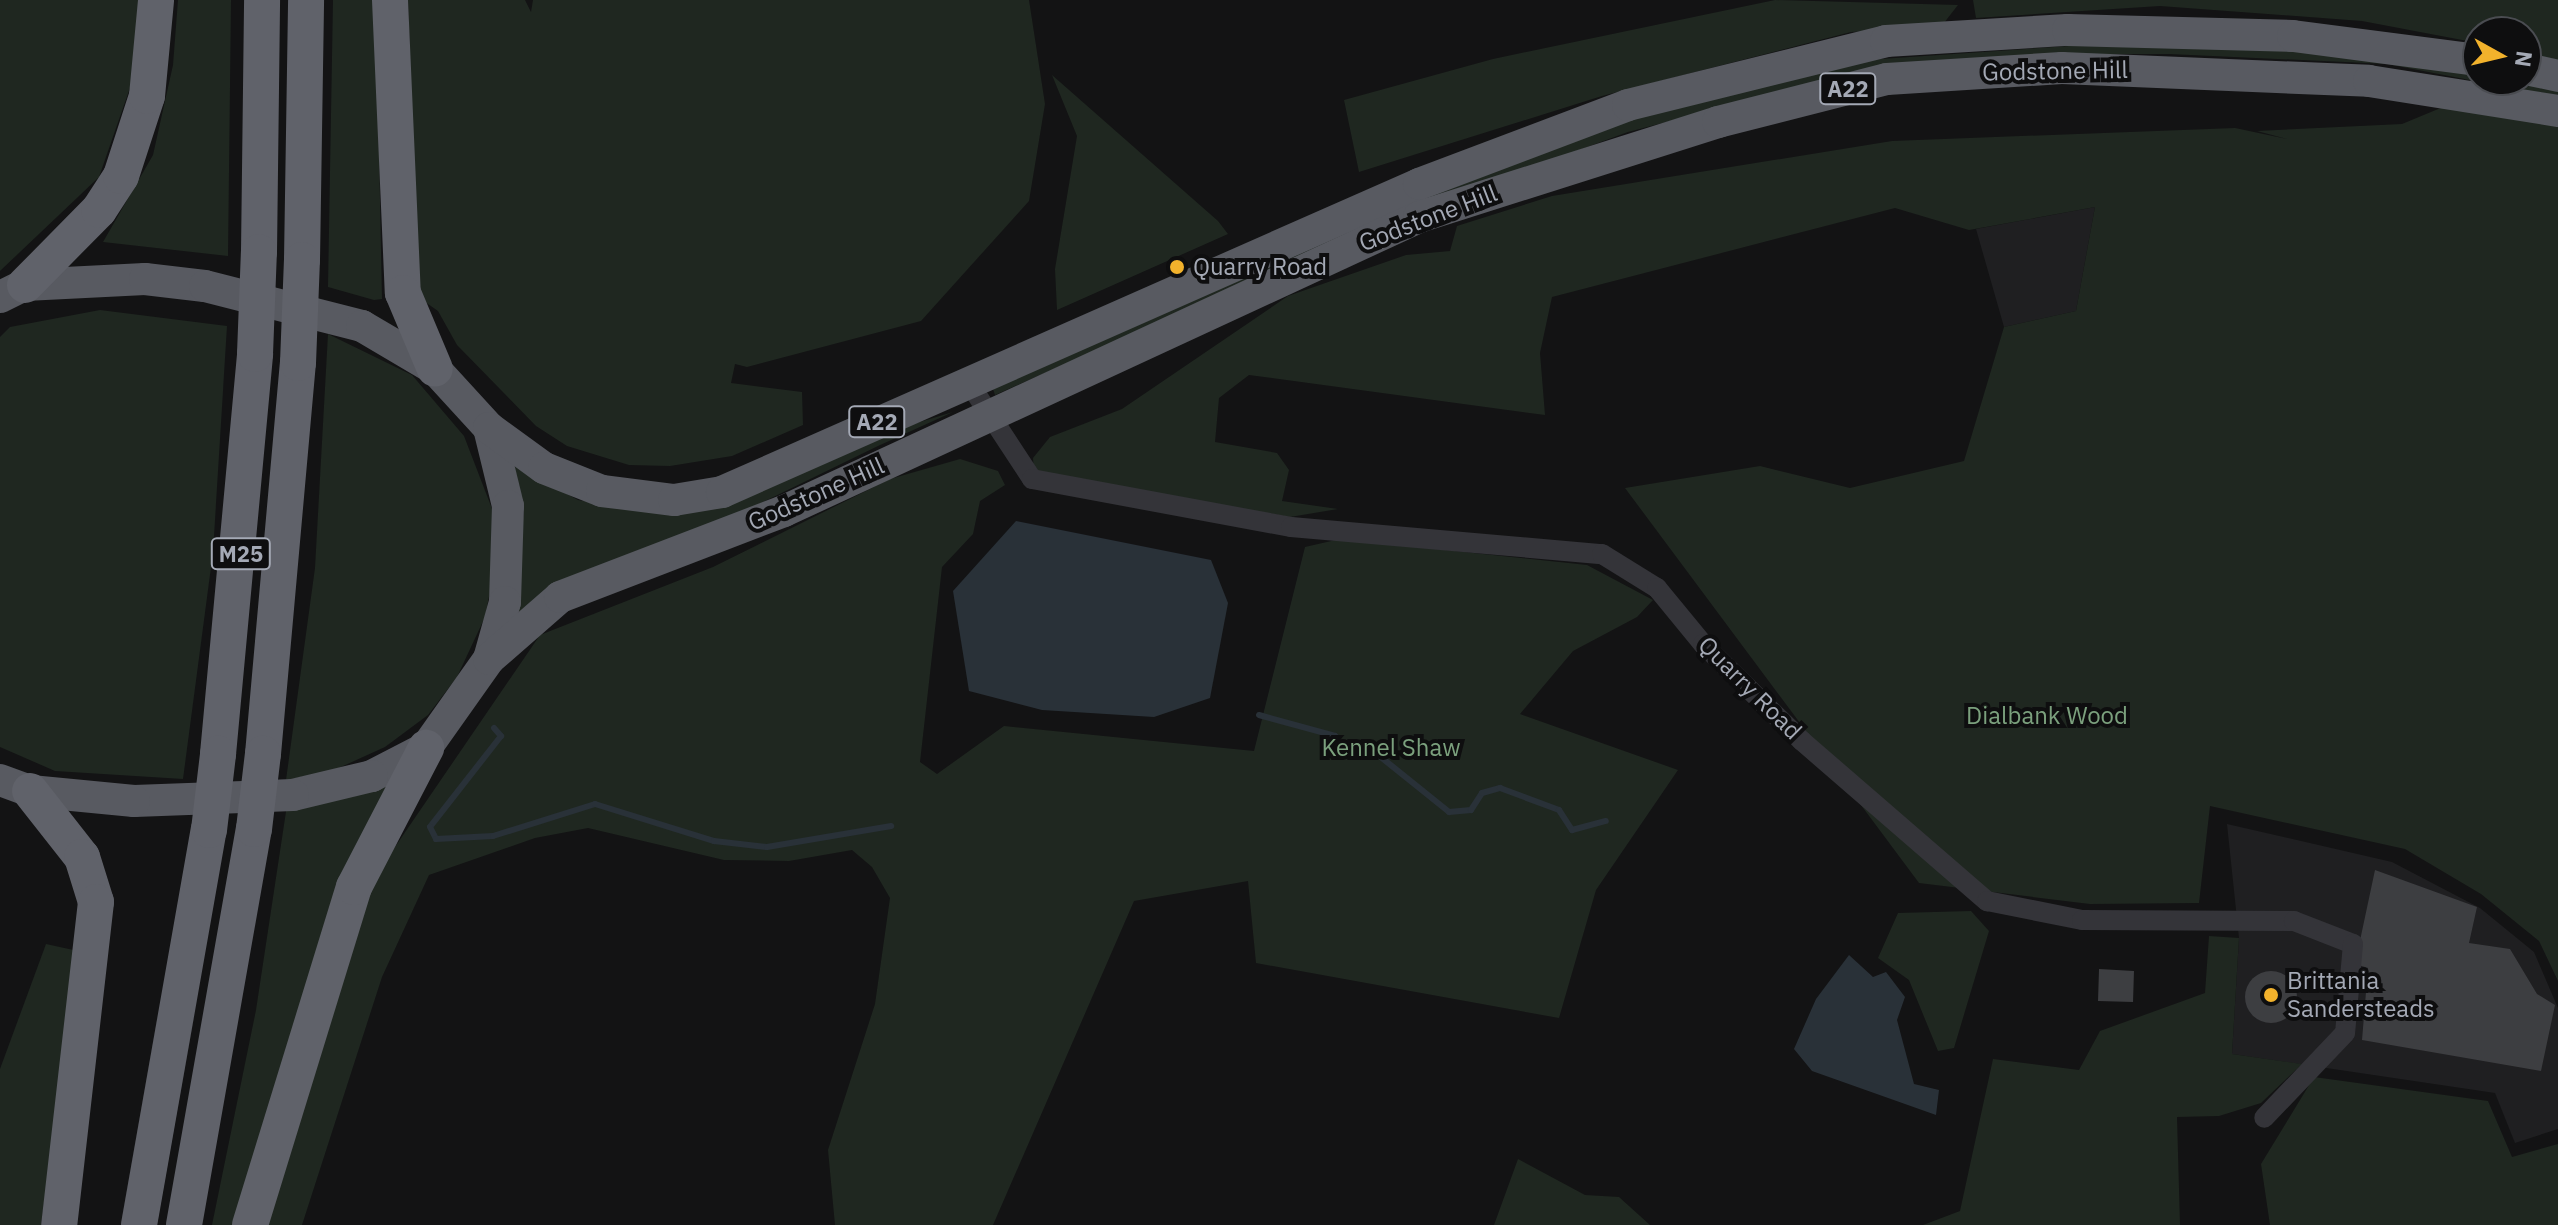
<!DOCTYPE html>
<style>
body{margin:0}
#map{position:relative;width:2558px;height:1225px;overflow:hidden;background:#131314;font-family:"IBM Plex Sans",sans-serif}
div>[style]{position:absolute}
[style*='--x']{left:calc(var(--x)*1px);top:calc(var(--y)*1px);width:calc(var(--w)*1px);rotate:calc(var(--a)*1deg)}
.built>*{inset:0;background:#1f1f21}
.green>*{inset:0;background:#1f2720}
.water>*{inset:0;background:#293138}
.stream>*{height:6px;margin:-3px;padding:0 3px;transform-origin:3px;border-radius:3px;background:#293138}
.building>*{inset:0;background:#3d3e41}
.round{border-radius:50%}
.minor>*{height:20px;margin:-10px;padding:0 10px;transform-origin:10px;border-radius:10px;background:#343439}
.trunk>*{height:32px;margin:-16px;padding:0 16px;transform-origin:16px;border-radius:16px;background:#585a61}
.motorway>*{height:36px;margin:-18px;padding:0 18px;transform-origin:18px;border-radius:18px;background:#60626a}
.motorway-bridge>*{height:36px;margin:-18px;padding:0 18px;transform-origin:18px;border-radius:18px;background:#60626a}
.dots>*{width:22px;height:22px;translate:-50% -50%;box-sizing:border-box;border:4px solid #0e0e0f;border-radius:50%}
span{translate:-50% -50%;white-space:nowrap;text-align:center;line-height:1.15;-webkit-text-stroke:8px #0e0e0f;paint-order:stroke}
.shield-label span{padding:2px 6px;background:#0e0e0f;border:2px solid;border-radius:6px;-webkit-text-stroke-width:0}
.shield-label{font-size:22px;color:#a4a9b5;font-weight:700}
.street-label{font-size:24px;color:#a4a9b5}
.poi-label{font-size:24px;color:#a4a9b5}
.left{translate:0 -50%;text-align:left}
.park-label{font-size:24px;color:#7ba07d}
.north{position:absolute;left:2462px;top:16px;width:80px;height:80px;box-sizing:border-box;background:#0e0e0f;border:2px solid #4a4c51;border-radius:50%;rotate:98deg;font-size:22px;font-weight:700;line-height:32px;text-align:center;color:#a4a9b5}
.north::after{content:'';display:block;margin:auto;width:28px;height:36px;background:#f2b22c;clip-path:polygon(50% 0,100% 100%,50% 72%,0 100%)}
</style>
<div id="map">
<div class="built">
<div style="clip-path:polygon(2095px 207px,2076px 311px,2004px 327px,1976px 229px)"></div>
<div style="clip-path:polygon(2227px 824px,2392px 862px,2480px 908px,2534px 952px,2558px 1008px,2558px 1129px,2515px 1143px,2495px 1093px,2232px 1054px,2239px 938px)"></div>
</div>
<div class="green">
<div style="clip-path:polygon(0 0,142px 0,131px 85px,99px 177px,0 271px)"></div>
<div style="clip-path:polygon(178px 0,231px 0,228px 256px,103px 242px,153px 155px,173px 65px)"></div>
<div style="clip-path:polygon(333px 0,376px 0,382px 299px,374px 300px,328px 287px)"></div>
<div style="clip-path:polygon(408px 0,525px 0,531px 12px,533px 0,1029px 0,1045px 104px,1029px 201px,921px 321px,747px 367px,735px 364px,731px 383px,802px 392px,803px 425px,732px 456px,670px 466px,629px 465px,567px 446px,536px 426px,457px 345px,438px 311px,418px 297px)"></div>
<div style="clip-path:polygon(1775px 0,1958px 5px,1940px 28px,1851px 32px,1602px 96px,1359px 172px,1344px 100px,1493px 59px)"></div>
<div style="clip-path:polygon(1973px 0,2558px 0,2558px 60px,2526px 53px,2526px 32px,2478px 32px,2478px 43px,2362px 21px,2160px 6px,1976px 18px)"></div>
<div style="clip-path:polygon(2113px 43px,2285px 48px,2478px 71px,2478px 80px,2558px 87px,2558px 97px,2387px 64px,2169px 54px,2060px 54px,1824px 81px,1628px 132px,1399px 216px,995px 395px,991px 383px,1506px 160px,1672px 106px,1866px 60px)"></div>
<div style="clip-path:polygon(1052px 75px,1218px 221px,1228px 234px,1057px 310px,1055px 269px,1077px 136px)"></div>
<div style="clip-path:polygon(2443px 107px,2558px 122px,2558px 981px,2539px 941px,2481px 894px,2405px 849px,2210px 806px,2199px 903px,2090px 904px,1919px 883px,1625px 488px,1760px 466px,1850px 488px,1964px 461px,2004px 327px,2076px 311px,2095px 207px,1969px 230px,1895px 208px,1552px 297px,1540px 353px,1545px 415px,1249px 375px,1219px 398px,1215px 442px,1277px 453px,1289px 470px,1282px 501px,1338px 509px,1290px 517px,1034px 473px,1033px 458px,1050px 437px,1122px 409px,1288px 296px,1406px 255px,1450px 251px,1457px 226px,1552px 196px,1892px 141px,2235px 128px,2287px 139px,2257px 131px,2402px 124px)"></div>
<div style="clip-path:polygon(100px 310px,227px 326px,213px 552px,183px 779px,55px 771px,0 747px,0 337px,10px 327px)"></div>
<div style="clip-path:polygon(328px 334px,412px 375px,464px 436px,496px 519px,494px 571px,485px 617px,457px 677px,428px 715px,385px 747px,332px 771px,286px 780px,315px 568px)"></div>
<div style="clip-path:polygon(953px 412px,878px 446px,507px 627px,524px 512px,509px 462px,578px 500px,629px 509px)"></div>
<div style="clip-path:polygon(960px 459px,998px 471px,1005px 485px,980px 501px,973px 534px,942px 567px,920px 762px,937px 774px,1004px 726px,1254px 751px,1305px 547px,1340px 539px,1587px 565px,1653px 600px,1637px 617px,1573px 651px,1520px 714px,1678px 770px,1596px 890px,1559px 1018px,1256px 963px,1248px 881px,1134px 901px,993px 1225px,835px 1225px,828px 1150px,875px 1004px,890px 898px,872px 867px,852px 850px,789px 861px,724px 860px,588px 828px,535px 838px,429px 875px,382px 977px,302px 1225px,267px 1225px,355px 928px,384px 863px,540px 635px,713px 567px,890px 479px)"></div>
<div style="clip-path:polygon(404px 769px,237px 1225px,212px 1225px,256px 1010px,287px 805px)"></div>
<div style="clip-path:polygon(1971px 911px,1989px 931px,1954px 1048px,1938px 1051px,1909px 980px,1878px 958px,1898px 913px)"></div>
<div style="clip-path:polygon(2209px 936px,2239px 938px,2232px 1054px,2302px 1064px,2261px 1103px,2219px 1116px,2177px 1117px,2180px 1225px,1923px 1225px,1960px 1211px,1993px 1059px,2079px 1070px,2100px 1031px,2205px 993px)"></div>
<div style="clip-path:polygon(46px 944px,78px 951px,41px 1225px,0 1225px,0 1069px)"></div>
<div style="clip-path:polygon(2314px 1077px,2488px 1101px,2512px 1157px,2558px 1144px,2558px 1225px,2270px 1225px,2261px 1164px)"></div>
<div style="clip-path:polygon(1518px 1159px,1585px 1195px,1619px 1197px,1650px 1225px,1494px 1225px)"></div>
</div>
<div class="water">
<div style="clip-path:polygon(1016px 521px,1211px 560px,1228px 603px,1210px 698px,1154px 717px,1042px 710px,969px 691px,953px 591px)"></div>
<div style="clip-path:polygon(1849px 955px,1873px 977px,1886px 972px,1905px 997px,1897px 1020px,1914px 1084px,1939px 1090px,1936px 1115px,1812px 1071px,1794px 1049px,1816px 999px)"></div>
</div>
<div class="stream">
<div style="--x:1259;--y:715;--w:79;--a:15.4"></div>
<div style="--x:1335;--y:736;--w:19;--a:55"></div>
<div style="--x:1346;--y:752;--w:26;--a:-4"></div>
<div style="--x:1372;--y:750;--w:99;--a:38.8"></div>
<div style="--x:1449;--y:812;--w:22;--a:-5"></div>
<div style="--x:1471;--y:810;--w:20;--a:-57"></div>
<div style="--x:1482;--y:793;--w:19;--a:-16"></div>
<div style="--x:1500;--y:788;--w:63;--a:20.4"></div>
<div style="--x:1559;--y:810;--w:24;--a:57"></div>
<div style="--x:1572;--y:830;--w:35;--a:-15"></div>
<div style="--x:494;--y:728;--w:11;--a:49"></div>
<div style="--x:501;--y:736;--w:115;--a:128"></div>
<div style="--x:430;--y:827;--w:13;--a:63"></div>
<div style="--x:436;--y:839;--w:57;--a:-3"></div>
<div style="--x:493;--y:836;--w:107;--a:-17.4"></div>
<div style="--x:595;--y:804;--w:125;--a:17.3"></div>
<div style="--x:714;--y:841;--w:53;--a:6.5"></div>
<div style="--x:767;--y:847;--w:126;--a:-9.6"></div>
</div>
<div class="building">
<div style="clip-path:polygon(2375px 870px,2477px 907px,2469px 943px,2510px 949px,2537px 994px,2555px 1005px,2541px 1071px,2362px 1040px,2368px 968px,2355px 964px)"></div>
<div style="clip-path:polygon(2099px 969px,2134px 971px,2133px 1002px,2098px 1001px)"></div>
<div class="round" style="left:2245px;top:971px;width:52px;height:52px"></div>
</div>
<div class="minor">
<div style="--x:967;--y:380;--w:118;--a:56.7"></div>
<div style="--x:1032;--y:479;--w:263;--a:10.5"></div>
<div style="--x:1291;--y:527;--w:312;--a:5"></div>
<div style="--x:1602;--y:554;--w:65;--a:31.7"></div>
<div style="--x:1657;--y:588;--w:72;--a:50.6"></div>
<div style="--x:1703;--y:644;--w:139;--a:44.4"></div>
<div style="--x:1802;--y:741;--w:245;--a:40.9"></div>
<div style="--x:1987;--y:901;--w:97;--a:11.3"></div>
<div style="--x:2082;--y:920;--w:212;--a:0.3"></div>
<div style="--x:2294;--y:921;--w:63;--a:21.3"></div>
<div style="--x:2353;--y:944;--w:89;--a:95.1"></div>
<div style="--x:2345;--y:1033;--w:117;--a:133.6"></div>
</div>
<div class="trunk">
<div style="--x:2526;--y:69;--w:33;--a:12"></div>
<div style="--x:0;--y:297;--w:28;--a:-26"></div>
<div style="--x:25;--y:285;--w:120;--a:-2.9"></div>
<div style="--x:145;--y:279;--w:60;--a:6.7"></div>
<div style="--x:205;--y:286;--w:162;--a:14.3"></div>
<div style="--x:362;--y:326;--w:85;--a:30.5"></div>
<div style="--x:435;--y:369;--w:80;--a:47.5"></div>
<div style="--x:489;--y:428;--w:80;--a:76.3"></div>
<div style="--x:508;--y:506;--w:96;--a:91.8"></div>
<div style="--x:505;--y:602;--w:59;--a:105.7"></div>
<div style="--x:489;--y:659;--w:109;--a:125.3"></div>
<div style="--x:426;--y:748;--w:61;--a:152.6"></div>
<div style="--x:372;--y:776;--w:81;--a:166.5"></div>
<div style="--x:293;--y:795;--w:159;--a:177.8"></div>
<div style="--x:134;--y:801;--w:104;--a:-174.5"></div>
<div style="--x:30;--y:791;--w:32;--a:-160"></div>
<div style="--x:489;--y:428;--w:68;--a:36"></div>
<div style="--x:544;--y:468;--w:62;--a:21.6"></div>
<div style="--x:602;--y:491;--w:73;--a:7.1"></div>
<div style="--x:674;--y:500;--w:49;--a:-9.5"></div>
<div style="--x:722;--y:492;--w:762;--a:-23.84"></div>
<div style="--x:1419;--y:184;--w:223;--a:-20.7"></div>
<div style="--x:1628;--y:105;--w:266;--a:-13.9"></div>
<div style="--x:1886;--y:41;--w:182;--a:-3.5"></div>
<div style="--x:2068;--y:30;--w:225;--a:1.5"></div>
<div style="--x:2293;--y:36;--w:187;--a:7.4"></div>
<div style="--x:489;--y:659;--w:94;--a:-41.1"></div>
<div style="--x:560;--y:597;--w:240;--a:-21"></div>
<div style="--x:784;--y:511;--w:700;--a:-24.84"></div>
<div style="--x:1419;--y:217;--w:314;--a:-17.6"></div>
<div style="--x:1718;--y:122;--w:174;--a:-14.3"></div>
<div style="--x:1887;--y:79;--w:175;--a:-3.6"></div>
<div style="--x:2062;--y:68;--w:307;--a:2.4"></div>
<div style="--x:2369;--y:81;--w:191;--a:9"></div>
</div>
<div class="motorway">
<div style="--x:390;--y:0;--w:293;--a:87.5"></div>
<div style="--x:403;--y:293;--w:82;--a:67.2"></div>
<div style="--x:259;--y:252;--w:252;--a:-89.3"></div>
<div style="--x:302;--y:260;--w:260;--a:-89.1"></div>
<div style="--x:25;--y:285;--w:105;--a:-45.4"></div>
<div style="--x:99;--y:210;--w:40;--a:-57.1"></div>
<div style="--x:121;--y:176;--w:84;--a:-72"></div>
<div style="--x:147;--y:96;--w:96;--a:-84.6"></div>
<div style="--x:218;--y:754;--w:402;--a:-84.7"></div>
<div style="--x:263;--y:754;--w:393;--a:-84.9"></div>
<div style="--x:30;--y:791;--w:84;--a:51.8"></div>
<div style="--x:82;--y:857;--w:47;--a:72.7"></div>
<div style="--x:96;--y:902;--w:325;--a:96.5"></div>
<div style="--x:139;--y:1225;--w:401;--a:-80"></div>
<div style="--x:184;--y:1225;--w:402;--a:-80"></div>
<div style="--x:250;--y:1225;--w:354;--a:-72.9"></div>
<div style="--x:354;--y:887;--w:157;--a:-62.6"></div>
</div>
<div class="motorway-bridge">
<div style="--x:255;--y:354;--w:102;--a:-87.8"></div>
<div style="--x:298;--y:363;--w:103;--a:-87.8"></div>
<div style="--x:254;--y:829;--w:76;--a:-83.2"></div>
<div style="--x:209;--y:830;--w:77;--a:-83.2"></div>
</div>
<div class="dots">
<div style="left:1177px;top:267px;background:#f2b22c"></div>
<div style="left:2271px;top:995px;background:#f2b22c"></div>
</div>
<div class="shield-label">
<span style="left:1848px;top:89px">A22</span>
<span style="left:877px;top:422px">A22</span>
<span style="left:241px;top:554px">M25</span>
</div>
<div class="street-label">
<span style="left:2055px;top:71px;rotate:-1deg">Godstone Hill</span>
<span style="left:1428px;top:218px;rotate:-21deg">Godstone Hill</span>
<span style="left:816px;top:494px;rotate:-24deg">Godstone Hill</span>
<span style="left:1750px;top:688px;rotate:45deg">Quarry Road</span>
</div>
<div class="poi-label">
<span class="left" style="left:1193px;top:267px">Quarry Road</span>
<span class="left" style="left:2287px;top:995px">Brittania<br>Sandersteads</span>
</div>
<div class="park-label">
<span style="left:2047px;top:716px">Dialbank Wood</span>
<span style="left:1391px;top:748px">Kennel Shaw</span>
</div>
<div class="north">N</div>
</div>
